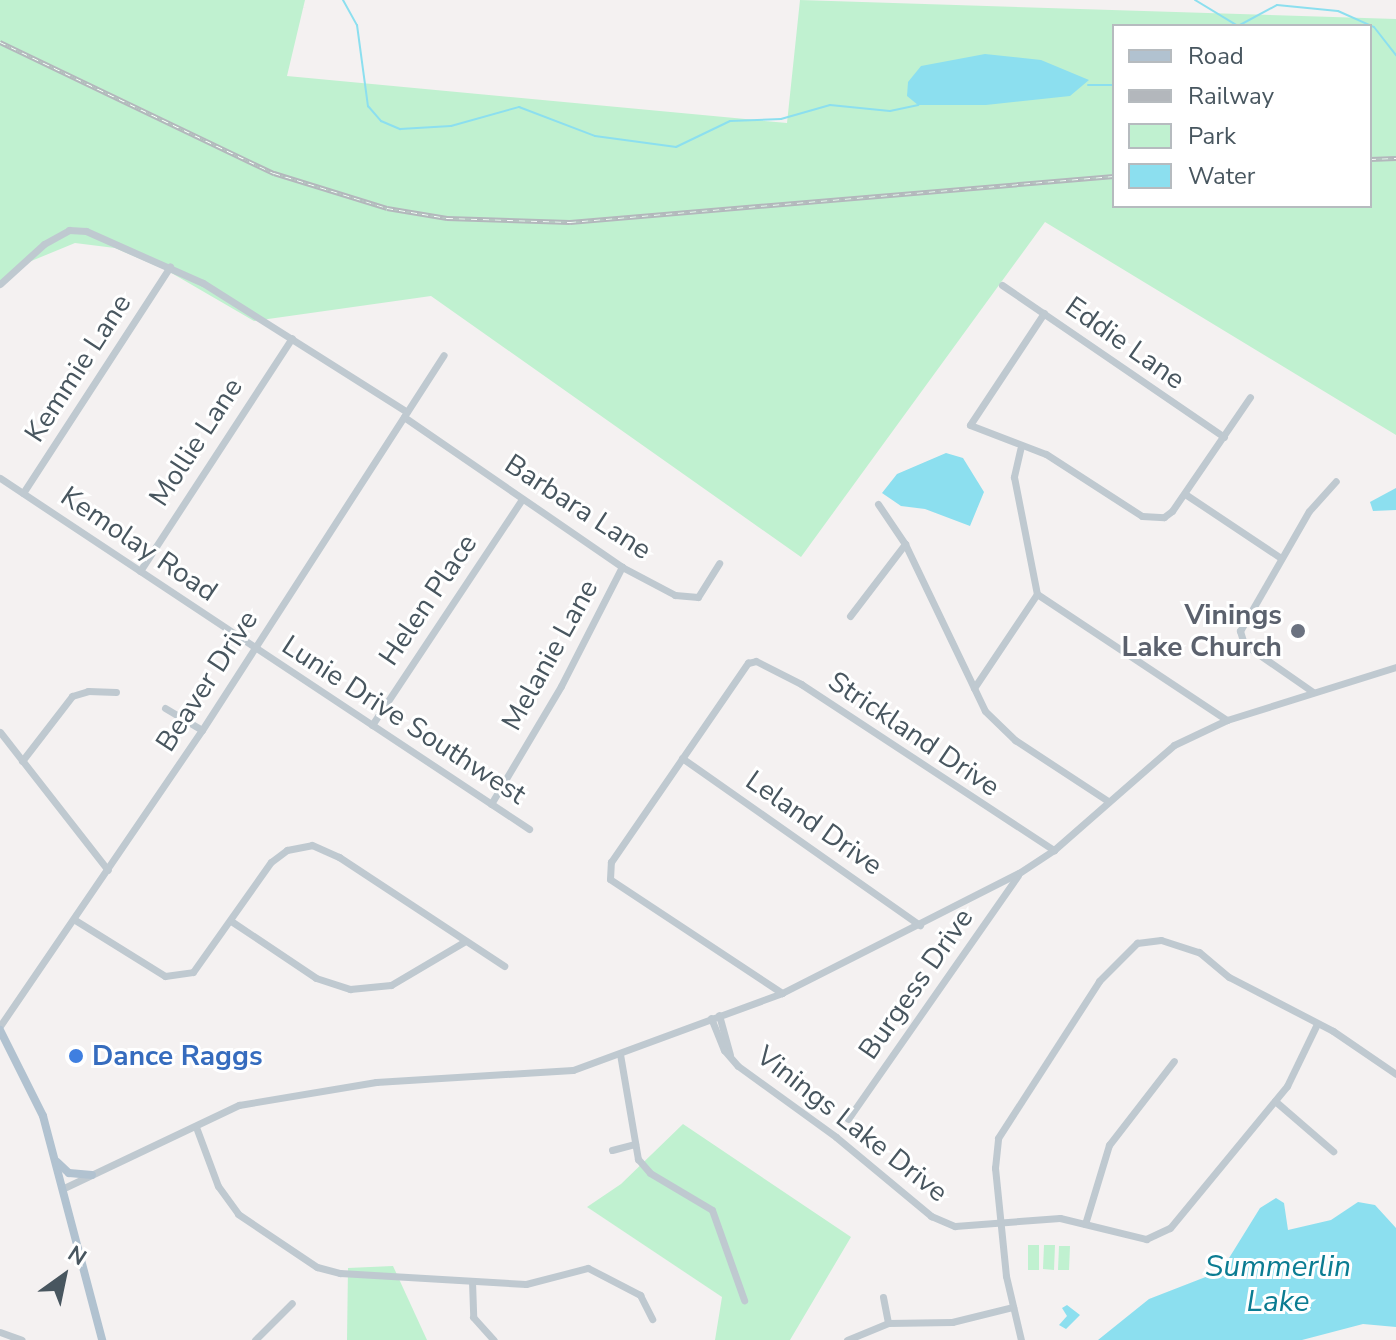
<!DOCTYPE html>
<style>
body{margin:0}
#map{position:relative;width:1396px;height:1340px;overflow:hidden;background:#f4f1f1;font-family:"Nunito Sans",sans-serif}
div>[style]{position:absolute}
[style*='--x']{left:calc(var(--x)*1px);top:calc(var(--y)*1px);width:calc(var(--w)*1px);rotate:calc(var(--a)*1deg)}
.green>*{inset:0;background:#c0f1d0}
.water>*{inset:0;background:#8cdfef}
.stream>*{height:2px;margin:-1px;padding:0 1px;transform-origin:1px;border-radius:1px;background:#8cdfef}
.minor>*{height:7px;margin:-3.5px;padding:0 3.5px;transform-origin:3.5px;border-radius:3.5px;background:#bfc9d0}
.major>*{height:8px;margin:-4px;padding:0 4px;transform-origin:4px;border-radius:4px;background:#b1c2d0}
.rail>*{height:5px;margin-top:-2.5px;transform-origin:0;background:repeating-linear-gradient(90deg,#fff 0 6px,#b3b7bc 0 12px);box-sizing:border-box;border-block:2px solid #b3b7bc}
.dots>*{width:22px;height:22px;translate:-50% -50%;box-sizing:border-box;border:4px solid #fff;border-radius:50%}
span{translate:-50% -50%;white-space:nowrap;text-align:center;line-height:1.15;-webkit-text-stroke:6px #fff;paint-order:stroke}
.street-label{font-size:28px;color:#48565f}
.worship-label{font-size:28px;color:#5b616d;font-weight:700}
.right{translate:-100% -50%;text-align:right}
.shop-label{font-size:28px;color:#366cbe;font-weight:700}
.left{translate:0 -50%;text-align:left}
.water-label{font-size:30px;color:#0b7c92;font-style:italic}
.legend{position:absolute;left:1112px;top:24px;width:260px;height:184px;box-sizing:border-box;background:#fff;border:2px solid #b6bbbf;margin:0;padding:10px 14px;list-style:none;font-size:24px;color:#48565f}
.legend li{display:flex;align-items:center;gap:16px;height:40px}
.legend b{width:40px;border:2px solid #b6bbbf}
.north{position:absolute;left:24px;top:1236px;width:80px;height:80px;-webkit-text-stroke:6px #fff;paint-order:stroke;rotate:33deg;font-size:22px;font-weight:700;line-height:32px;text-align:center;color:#48565f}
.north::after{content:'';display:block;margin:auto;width:28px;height:36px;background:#48565f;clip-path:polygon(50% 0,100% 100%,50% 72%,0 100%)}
</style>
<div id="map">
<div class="green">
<div style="clip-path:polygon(evenodd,0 0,305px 0,287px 76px,787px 123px,800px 0,1396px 19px,1396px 435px,1045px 222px,801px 557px,431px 296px,254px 321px,168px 271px,115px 248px,75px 243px,24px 264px,0 288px,0 0,1114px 26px,1370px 26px,1370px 206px,1114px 206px,1114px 26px)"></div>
<div style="clip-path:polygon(683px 1124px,851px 1237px,790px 1340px,715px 1340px,722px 1297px,587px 1207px,621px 1184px)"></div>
<div style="clip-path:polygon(1028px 1245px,1039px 1245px,1039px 1270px,1028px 1270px)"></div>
<div style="clip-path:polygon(1044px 1245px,1055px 1245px,1054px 1270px,1043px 1269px)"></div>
<div style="clip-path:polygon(1059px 1246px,1070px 1246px,1069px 1270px,1058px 1270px)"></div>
<div style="clip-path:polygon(393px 1266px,427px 1340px,347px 1340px,348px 1268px)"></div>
</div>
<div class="water">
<div style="clip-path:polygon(985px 54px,1041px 60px,1089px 80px,1070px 96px,986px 105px,918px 105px,907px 96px,908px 82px,921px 66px)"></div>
<div style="clip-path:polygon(946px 453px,963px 458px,984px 492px,970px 526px,925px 509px,901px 506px,882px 493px,897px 474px)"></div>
<div style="clip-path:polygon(1396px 488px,1396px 510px,1373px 511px,1370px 502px)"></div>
<div style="clip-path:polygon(1276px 1198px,1284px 1203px,1288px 1230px,1331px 1220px,1358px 1202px,1375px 1205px,1396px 1228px,1396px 1327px,1363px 1324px,1302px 1340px,1098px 1340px,1149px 1299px,1221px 1271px,1260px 1208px)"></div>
<div style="clip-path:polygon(1067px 1305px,1080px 1315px,1066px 1329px,1059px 1325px,1067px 1316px,1062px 1308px)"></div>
</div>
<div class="stream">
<div style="--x:343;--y:0;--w:29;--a:61"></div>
<div style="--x:357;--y:25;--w:82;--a:82.3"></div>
<div style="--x:368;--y:106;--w:20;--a:49"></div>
<div style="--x:381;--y:121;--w:21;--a:23"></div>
<div style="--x:400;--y:129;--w:51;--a:-3.4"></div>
<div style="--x:451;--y:126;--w:71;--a:-15.6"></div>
<div style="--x:519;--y:107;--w:81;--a:20.9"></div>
<div style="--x:595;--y:136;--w:82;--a:7.7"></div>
<div style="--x:676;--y:147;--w:60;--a:-25.7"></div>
<div style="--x:730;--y:121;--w:51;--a:-2.2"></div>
<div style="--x:781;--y:119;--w:51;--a:-15.9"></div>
<div style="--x:830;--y:105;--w:60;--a:5.7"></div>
<div style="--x:890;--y:111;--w:29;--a:-12"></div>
<div style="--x:1195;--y:0;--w:50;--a:31.2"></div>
<div style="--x:1238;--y:26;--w:44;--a:-28.3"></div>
<div style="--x:1277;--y:5;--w:61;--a:5.6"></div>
<div style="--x:1338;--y:11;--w:39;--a:24"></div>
<div style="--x:1374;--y:27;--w:36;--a:52"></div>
<div style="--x:1088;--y:85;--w:26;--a:0"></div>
</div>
<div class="minor">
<div style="--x:0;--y:284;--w:59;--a:-42.3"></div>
<div style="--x:44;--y:244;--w:29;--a:-29"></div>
<div style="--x:69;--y:230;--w:17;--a:3"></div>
<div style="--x:86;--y:231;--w:128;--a:24"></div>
<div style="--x:203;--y:283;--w:241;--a:32.3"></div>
<div style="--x:1002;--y:285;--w:269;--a:34.4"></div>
<div style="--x:1044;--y:313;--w:134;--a:123.5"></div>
<div style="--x:970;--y:425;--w:81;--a:20.9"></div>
<div style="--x:1046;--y:454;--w:114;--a:32.9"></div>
<div style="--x:1142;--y:516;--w:22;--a:3"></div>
<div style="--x:1164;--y:517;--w:10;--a:-37"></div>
<div style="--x:1172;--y:511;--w:138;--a:-55.6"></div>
<div style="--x:404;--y:417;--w:265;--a:34.5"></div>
<div style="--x:622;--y:567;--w:60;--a:27.8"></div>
<div style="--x:675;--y:595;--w:23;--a:5"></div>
<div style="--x:698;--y:597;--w:40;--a:-58"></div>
<div style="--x:1021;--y:446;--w:32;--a:103"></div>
<div style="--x:1014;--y:477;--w:119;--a:78.9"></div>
<div style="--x:1037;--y:594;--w:228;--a:33.6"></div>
<div style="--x:0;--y:478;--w:635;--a:33.56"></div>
<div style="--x:23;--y:493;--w:270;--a:-57"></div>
<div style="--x:1185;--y:494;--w:115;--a:33.7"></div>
<div style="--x:878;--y:504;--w:48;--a:56"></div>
<div style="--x:905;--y:544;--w:185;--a:64.4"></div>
<div style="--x:985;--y:711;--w:42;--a:44"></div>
<div style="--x:1015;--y:740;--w:111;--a:33.3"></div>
<div style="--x:140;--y:571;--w:278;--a:-56.9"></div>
<div style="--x:850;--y:616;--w:91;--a:-52.6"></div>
<div style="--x:974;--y:688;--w:113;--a:-56.2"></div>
<div style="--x:1313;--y:692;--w:84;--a:-145.2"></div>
<div style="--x:1244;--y:644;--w:14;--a:-107"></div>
<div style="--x:1240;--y:631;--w:138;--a:-60.1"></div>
<div style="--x:1309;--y:511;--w:40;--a:-48"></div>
<div style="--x:165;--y:708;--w:43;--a:30.7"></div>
<div style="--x:372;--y:725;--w:271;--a:-56.4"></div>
<div style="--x:0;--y:732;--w:175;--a:52"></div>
<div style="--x:682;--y:758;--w:291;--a:35.1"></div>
<div style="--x:22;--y:761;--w:82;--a:-52.4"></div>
<div style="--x:72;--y:696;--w:17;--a:-17"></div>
<div style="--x:88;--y:691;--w:28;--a:2"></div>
<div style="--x:491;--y:804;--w:137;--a:-59.3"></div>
<div style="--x:561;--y:686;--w:134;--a:-62.9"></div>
<div style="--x:75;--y:920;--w:106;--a:31.9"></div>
<div style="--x:165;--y:976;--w:28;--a:-8"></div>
<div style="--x:193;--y:972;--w:135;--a:-54.7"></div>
<div style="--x:271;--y:862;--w:20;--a:-37"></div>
<div style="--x:287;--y:850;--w:25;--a:-11"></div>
<div style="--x:312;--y:845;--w:30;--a:24"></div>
<div style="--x:339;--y:857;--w:198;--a:33.4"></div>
<div style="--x:231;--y:921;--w:102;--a:33.8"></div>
<div style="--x:316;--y:978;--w:36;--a:18"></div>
<div style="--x:350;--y:989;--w:41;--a:-5.6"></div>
<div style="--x:391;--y:985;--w:85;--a:-30.5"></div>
<div style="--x:782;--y:993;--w:206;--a:-146.5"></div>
<div style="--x:610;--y:879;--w:17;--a:-87"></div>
<div style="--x:611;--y:862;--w:242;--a:-55.5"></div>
<div style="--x:748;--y:663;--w:8;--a:-14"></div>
<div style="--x:756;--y:661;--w:51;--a:27.1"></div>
<div style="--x:801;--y:684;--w:303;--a:33.3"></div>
<div style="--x:719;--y:1015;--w:41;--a:74.6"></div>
<div style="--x:711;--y:1018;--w:35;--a:68"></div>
<div style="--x:724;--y:1050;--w:21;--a:49"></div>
<div style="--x:738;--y:1066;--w:121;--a:35.9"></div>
<div style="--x:836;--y:1137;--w:124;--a:39.7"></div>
<div style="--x:931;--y:1216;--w:26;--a:23"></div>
<div style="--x:955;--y:1226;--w:105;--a:-4.4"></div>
<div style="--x:1060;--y:1218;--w:89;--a:13.7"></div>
<div style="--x:1146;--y:1239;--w:26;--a:-25"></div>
<div style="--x:1170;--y:1228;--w:184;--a:-50.5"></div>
<div style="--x:1287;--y:1086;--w:69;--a:-64.2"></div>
<div style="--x:0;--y:1026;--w:358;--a:-55.7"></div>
<div style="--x:202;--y:730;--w:446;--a:-57.2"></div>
<div style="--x:620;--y:1054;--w:107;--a:80.3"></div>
<div style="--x:638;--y:1159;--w:18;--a:49"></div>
<div style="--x:650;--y:1173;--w:72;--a:30.8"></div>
<div style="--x:712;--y:1210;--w:96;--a:70.4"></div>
<div style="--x:1275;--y:1101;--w:77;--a:40.8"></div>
<div style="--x:848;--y:1119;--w:297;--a:-55.1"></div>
<div style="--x:196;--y:1127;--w:63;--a:69.6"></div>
<div style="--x:218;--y:1186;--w:34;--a:54"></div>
<div style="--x:238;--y:1214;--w:95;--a:33.9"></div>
<div style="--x:317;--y:1267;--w:24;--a:15"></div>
<div style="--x:340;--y:1273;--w:186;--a:3.4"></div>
<div style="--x:526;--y:1284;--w:64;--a:-14.5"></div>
<div style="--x:588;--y:1268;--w:59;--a:27.4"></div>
<div style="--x:640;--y:1295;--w:27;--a:63"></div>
<div style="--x:612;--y:1150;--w:24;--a:-15"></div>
<div style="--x:64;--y:1188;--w:194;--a:-25.4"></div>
<div style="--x:239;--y:1105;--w:139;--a:-9.5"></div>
<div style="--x:376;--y:1082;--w:197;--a:-3.5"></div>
<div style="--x:573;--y:1070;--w:223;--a:-20.2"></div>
<div style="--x:782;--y:993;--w:266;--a:-26.9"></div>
<div style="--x:1019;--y:873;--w:42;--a:-33.3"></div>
<div style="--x:1054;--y:850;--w:159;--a:-41.2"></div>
<div style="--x:1174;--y:745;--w:59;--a:-25.3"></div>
<div style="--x:1227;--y:720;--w:177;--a:-17.4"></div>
<div style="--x:1085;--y:1224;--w:83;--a:-73.1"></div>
<div style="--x:1109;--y:1145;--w:106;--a:-52.3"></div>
<div style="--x:472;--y:1281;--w:36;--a:88"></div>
<div style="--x:473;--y:1317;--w:31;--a:48"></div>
<div style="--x:883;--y:1297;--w:26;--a:79"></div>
<div style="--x:0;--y:1332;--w:23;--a:20"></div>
<div style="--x:255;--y:1340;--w:52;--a:-45"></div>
<div style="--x:847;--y:1340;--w:44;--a:-22.5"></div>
<div style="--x:888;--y:1323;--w:64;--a:-0.9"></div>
<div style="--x:952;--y:1322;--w:63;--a:-13.8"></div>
<div style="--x:1021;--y:1340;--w:66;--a:-103.2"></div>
<div style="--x:1006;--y:1276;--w:109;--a:-95.8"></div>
<div style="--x:995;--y:1168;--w:30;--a:-84"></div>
<div style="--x:998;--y:1138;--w:187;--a:-57.2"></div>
<div style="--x:1099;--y:981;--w:54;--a:-45"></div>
<div style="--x:1137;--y:943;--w:24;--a:-7"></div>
<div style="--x:1161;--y:940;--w:40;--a:18"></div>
<div style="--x:1199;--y:952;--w:39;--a:40"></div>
<div style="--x:1229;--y:977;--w:117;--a:27.4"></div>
<div style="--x:1333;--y:1031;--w:76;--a:34.3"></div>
</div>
<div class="major">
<div style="--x:0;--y:1030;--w:96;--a:63.4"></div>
<div style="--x:43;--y:1116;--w:232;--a:75.2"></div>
<div style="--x:57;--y:1162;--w:16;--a:43"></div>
<div style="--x:69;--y:1173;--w:23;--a:5"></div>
</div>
<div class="rail">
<div style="--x:0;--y:42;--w:304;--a:25.6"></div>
<div style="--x:274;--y:173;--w:118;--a:17.2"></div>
<div style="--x:387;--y:208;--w:61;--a:9.5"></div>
<div style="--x:447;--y:218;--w:123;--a:1.9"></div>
<div style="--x:570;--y:222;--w:546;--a:-4.83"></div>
<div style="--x:1370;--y:159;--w:26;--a:-2"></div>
</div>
<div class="dots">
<div style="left:1298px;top:631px;background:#6b7280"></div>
<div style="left:76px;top:1056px;background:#3f7fe0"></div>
</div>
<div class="street-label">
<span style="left:1125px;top:343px;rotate:35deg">Eddie Lane</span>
<span style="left:78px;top:368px;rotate:-57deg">Kemmie Lane</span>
<span style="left:196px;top:442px;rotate:-57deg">Mollie Lane</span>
<span style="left:578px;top:507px;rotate:33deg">Barbara Lane</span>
<span style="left:139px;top:544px;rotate:34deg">Kemolay Road</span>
<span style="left:428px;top:600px;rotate:-56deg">Helen Place</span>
<span style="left:550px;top:655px;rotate:-61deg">Melanie Lane</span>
<span style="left:207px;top:681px;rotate:-57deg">Beaver Drive</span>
<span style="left:404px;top:720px;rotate:33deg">Lunie Drive Southwest</span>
<span style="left:914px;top:734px;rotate:34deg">Strickland Drive</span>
<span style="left:814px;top:823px;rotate:35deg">Leland Drive</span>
<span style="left:916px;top:984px;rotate:-55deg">Burgess Drive</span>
<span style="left:852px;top:1124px;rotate:38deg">Vinings Lake Drive</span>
</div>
<div class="worship-label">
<span class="right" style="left:1282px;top:631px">Vinings<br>Lake Church</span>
</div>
<div class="shop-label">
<span class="left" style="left:92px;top:1056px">Dance Raggs</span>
</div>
<div class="water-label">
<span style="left:1278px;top:1284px">Summerlin<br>Lake</span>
</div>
<ul class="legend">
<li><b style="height:10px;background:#b1c2d0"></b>Road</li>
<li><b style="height:10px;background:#b3b7bc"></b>Railway</li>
<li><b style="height:22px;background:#c0f1d0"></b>Park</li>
<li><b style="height:22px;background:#8cdfef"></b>Water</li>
</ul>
<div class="north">N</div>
</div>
